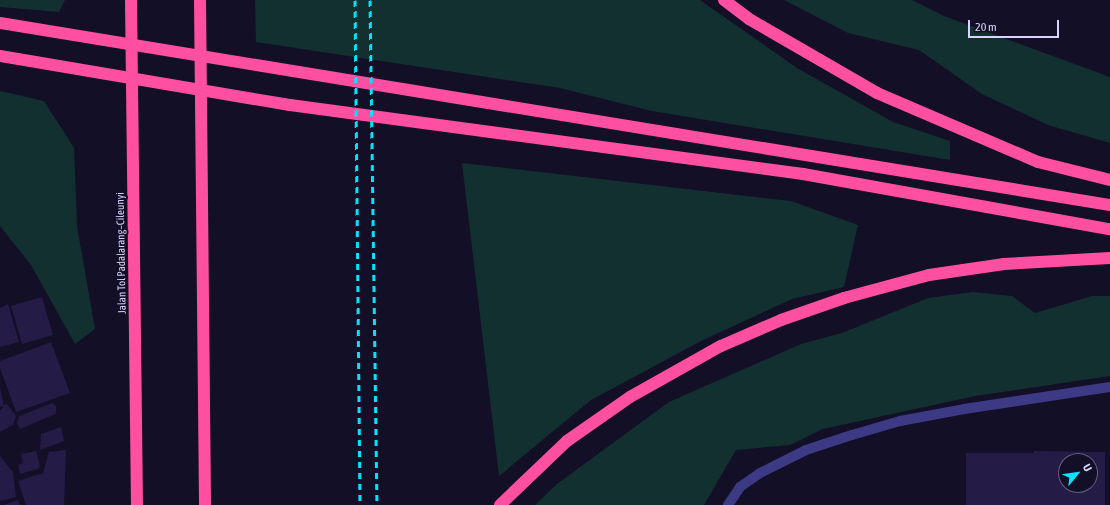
<!DOCTYPE html>
<meta charset="utf-8">
<style>
body{margin:0}
#map{position:relative;width:1110px;height:505px;overflow:hidden;background:#130f26;font-family:"Asap Condensed",sans-serif}
div>[style]{position:absolute}
[style*='--x']{left:calc(var(--x)*1px);top:calc(var(--y)*1px);width:calc(var(--w)*1px);rotate:calc(var(--a)*1deg)}
.green>*{inset:0;background:#12302f}
.building>*{inset:0;background:#241b47}
.street>*{height:10px;margin:-5px;padding:0 5px;transform-origin:5px;border-radius:5px;background:#3d3a85}
.highway>*{height:12px;margin:-6px;padding:0 6px;transform-origin:6px;border-radius:6px;background:#ff4fa3}
.rail>*{height:3px;margin-top:-1.5px;transform-origin:0;background:repeating-linear-gradient(90deg,#00e5ff 0 6px,transparent 0 11px)}
span{translate:-50% -50%;white-space:nowrap;text-align:center;line-height:1.15;-webkit-text-stroke:4px #130f26;paint-order:stroke}
.street-label{font-size:11px;color:#d9d4ff}
.north{position:absolute;left:1058px;top:453px;width:40px;height:40px;box-sizing:border-box;background:#130f26;border:1px solid #625e7d;border-radius:50%;rotate:61deg;font-size:11px;font-weight:700;line-height:16px;text-align:center;color:#d9d4ff}
.north::after{content:'';display:block;margin:auto;width:14px;height:18px;background:#00e5ff;clip-path:polygon(50% 0,100% 100%,50% 72%,0 100%)}
.scale{position:absolute;left:968px;top:20px;width:91px;height:18px;box-sizing:border-box;border:2px solid #d9d4ff;border-top:0;padding-left:5px;font-size:12px;line-height:14px;white-space:nowrap;color:#d9d4ff;-webkit-text-stroke:3px #130f26;paint-order:stroke}
</style>
<div id="map">
<div class="green">
<div style="clip-path:polygon(0 0,65px 0,59px 12px,0 7px)"></div>
<div style="clip-path:polygon(255px 0,700px 0,797px 68px,893px 122px,950px 141px,950px 160px,652px 111px,560px 88px,256px 42px)"></div>
<div style="clip-path:polygon(784px 0,912px 0,944px 16px,1110px 77px,1110px 143px,1048px 125px,982px 94px,919px 50px,848px 33px)"></div>
<div style="clip-path:polygon(0 91px,44px 101px,74px 148px,77px 226px,95px 329px,75px 344px,31px 265px,0 226px)"></div>
<div style="clip-path:polygon(462px 163px,791px 201px,858px 225px,844px 287px,792px 299px,703px 340px,591px 400px,499px 476px)"></div>
<div style="clip-path:polygon(973px 292px,1012px 296px,1035px 313px,1092px 296px,1110px 296px,1110px 376px,975px 396px,823px 429px,790px 445px,736px 450px,704px 505px,535px 505px,557px 484px,669px 402px,801px 344px,842px 333px,928px 298px)"></div>
</div>
<div class="building">
<div style="clip-path:polygon(42px 297px,53px 335px,22px 344px,11px 306px)"></div>
<div style="clip-path:polygon(8px 304px,19px 342px,0 347px,0 308px)"></div>
<div style="clip-path:polygon(51px 342px,70px 393px,16px 412px,0 368px,0 361px)"></div>
<div style="clip-path:polygon(0 387px,4px 406px,0 407px)"></div>
<div style="clip-path:polygon(6px 403px,16px 416px,13px 425px,0 432px,0 411px)"></div>
<div style="clip-path:polygon(52px 403px,56px 406px,56px 414px,20px 429px,17px 423px,19px 416px)"></div>
<div style="clip-path:polygon(61px 427px,64px 441px,40px 450px,41px 434px)"></div>
<div style="clip-path:polygon(66px 450px,64px 505px,26px 505px,18px 481px,43px 473px,49px 452px)"></div>
<div style="clip-path:polygon(36px 451px,40px 466px,38px 469px,20px 474px,18px 465px,23px 463px,21px 454px)"></div>
<div style="clip-path:polygon(evenodd,1034px 451px,1105px 452px,1105px 505px,966px 505px,966px 453px,1034px 453px,1034px 451px,1066px 461px,1090px 461px,1090px 485px,1066px 485px,1066px 461px)"></div>
<div style="clip-path:polygon(0 456px,13px 472px,16px 497px,0 501px)"></div>
<div style="clip-path:polygon(18px 500px,20px 505px,4px 505px)"></div>
</div>
<div class="street">
<div style="--x:728;--y:505;--w:22;--a:-56"></div>
<div style="--x:740;--y:487;--w:24;--a:-35"></div>
<div style="--x:760;--y:473;--w:51;--a:-26.6"></div>
<div style="--x:806;--y:450;--w:48;--a:-18.1"></div>
<div style="--x:852;--y:435;--w:50;--a:-16.3"></div>
<div style="--x:900;--y:421;--w:65;--a:-10.6"></div>
<div style="--x:964;--y:409;--w:148;--a:-8.6"></div>
</div>
<div class="highway">
<div style="--x:131;--y:0;--w:505;--a:89.32"></div>
<div style="--x:200;--y:0;--w:505;--a:89.43"></div>
<div style="--x:724;--y:0;--w:31;--a:37"></div>
<div style="--x:749;--y:19;--w:148;--a:30"></div>
<div style="--x:877;--y:93;--w:175;--a:23.2"></div>
<div style="--x:1038;--y:162;--w:74;--a:14"></div>
<div style="--x:0;--y:23;--w:1125;--a:9.31"></div>
<div style="--x:0;--y:56;--w:294;--a:9.6"></div>
<div style="--x:290;--y:105;--w:518;--a:7.66"></div>
<div style="--x:803;--y:174;--w:312;--a:10.2"></div>
<div style="--x:500;--y:505;--w:93;--a:-43.7"></div>
<div style="--x:567;--y:441;--w:77;--a:-34.9"></div>
<div style="--x:630;--y:397;--w:104;--a:-29.3"></div>
<div style="--x:721;--y:346;--w:65;--a:-23.4"></div>
<div style="--x:781;--y:320;--w:67;--a:-19.2"></div>
<div style="--x:844;--y:298;--w:88;--a:-15.1"></div>
<div style="--x:929;--y:275;--w:76;--a:-8.3"></div>
<div style="--x:1004;--y:264;--w:106;--a:-3.2"></div>
</div>
<div class="rail">
<div style="--x:355;--y:0;--w:505;--a:89.43"></div>
<div style="--x:370;--y:0;--w:505;--a:89.21"></div>
</div>
<div class="street-label">
<span style="left:121px;top:253px;rotate:-91deg">Jalan Tol Padalarang–Cileunyi</span>
</div>
<div class="north">U</div>
<div class="scale">20 m</div>
</div>
